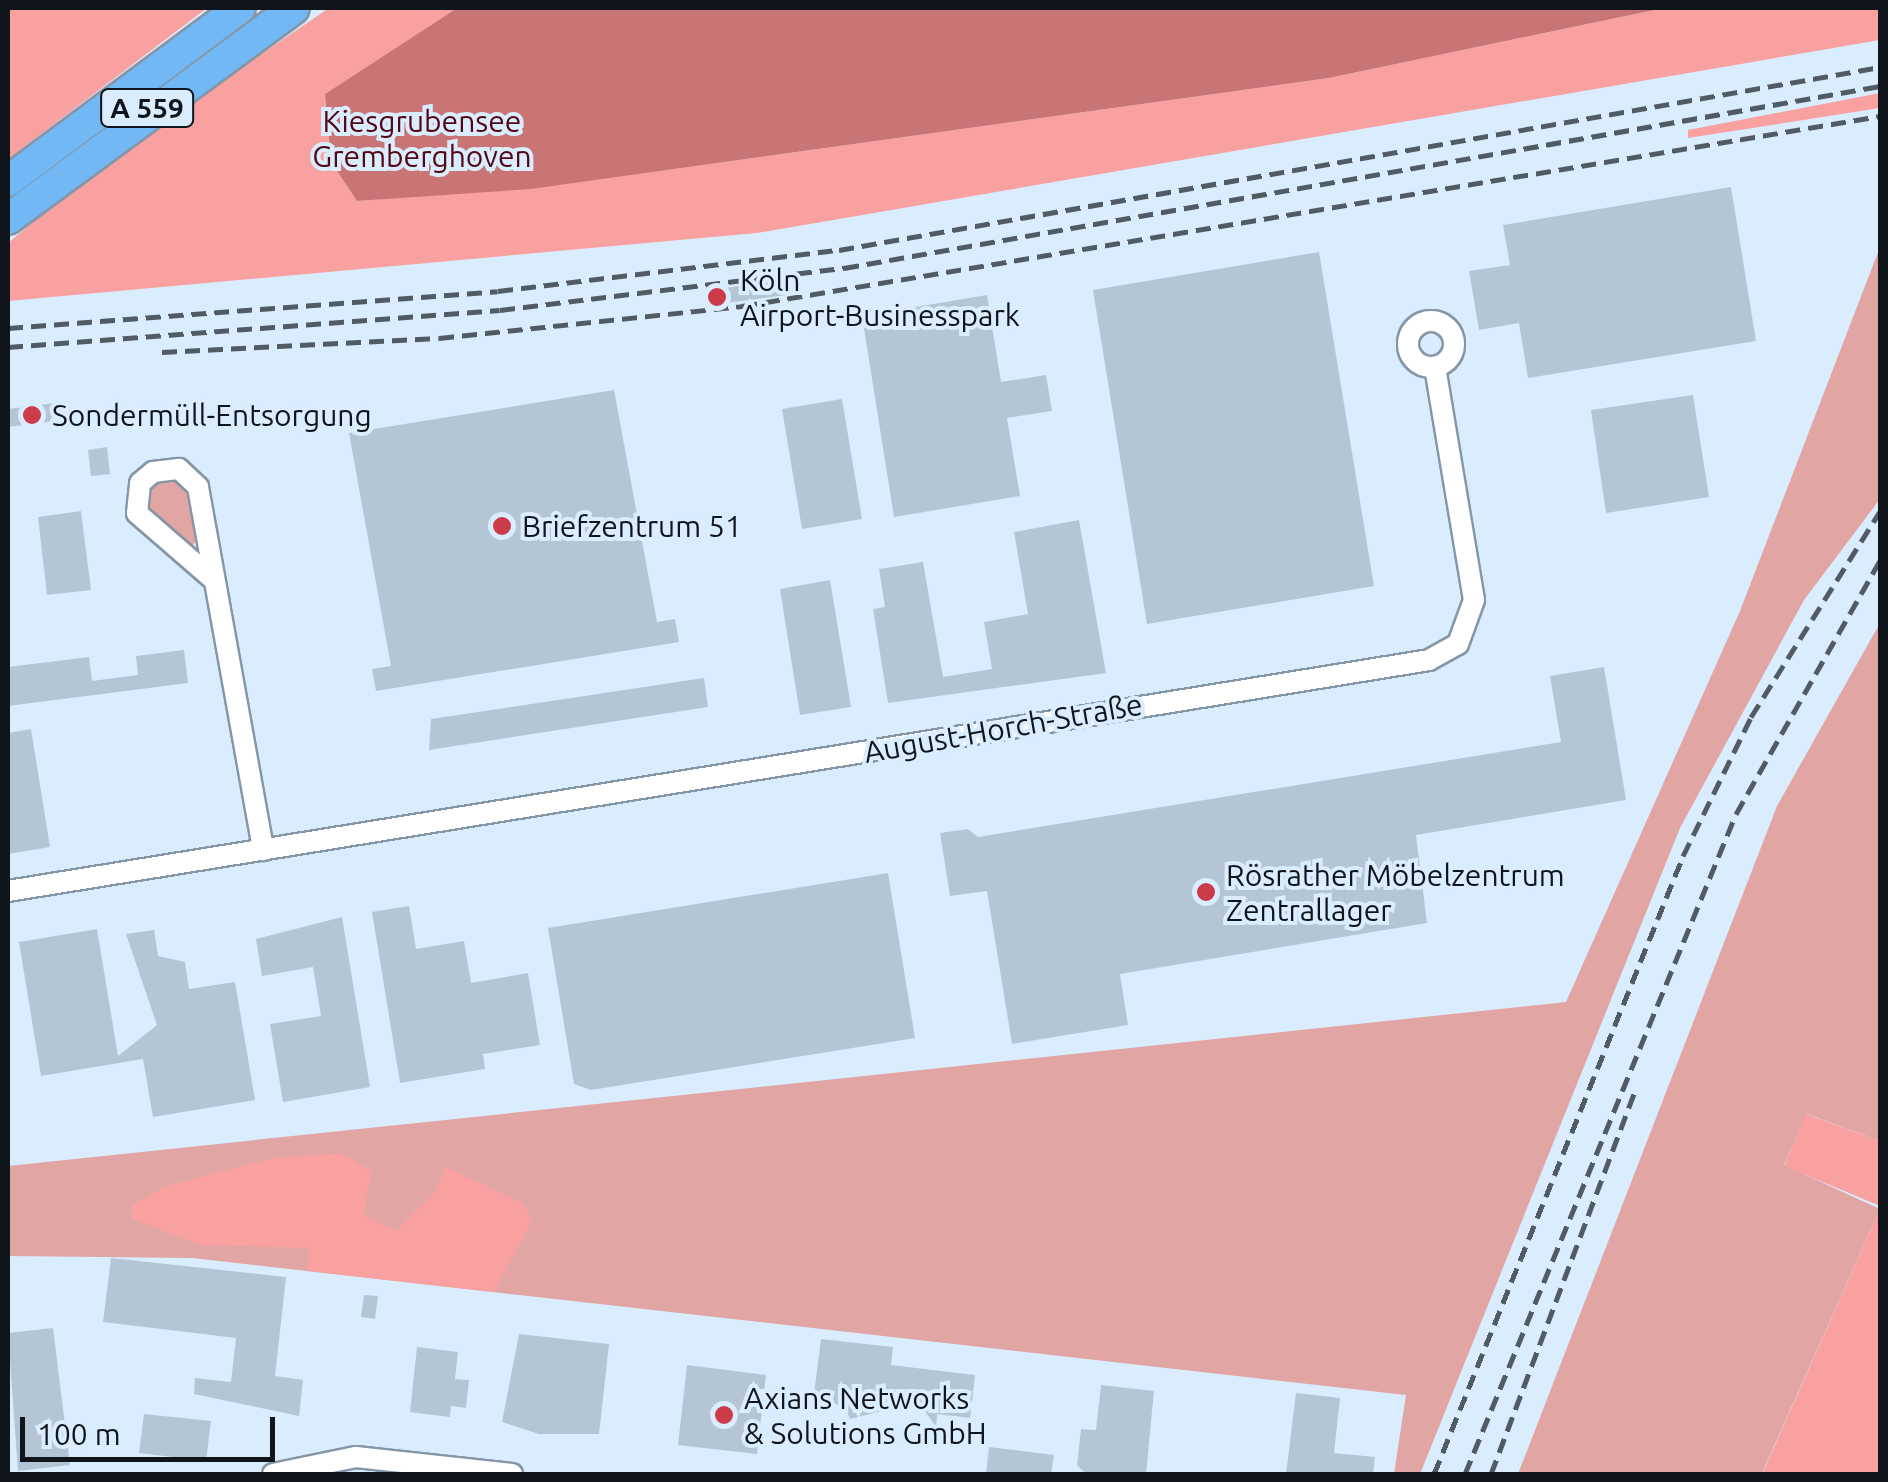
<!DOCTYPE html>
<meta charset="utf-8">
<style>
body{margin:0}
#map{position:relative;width:1888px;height:1482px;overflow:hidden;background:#daedfe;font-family:Ubuntu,sans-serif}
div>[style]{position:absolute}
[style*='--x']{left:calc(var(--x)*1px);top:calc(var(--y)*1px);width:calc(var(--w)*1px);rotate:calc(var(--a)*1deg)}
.green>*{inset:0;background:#e1a5a4}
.forest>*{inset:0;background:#f9a1a1}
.water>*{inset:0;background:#c97576}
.building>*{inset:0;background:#b4c6d6}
.roads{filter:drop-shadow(2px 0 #8596a6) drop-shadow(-2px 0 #8596a6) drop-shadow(0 2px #8596a6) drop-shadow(0 -2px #8596a6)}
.minor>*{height:20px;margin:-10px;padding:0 10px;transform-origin:10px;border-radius:10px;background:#fff}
.minor>.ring{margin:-10px;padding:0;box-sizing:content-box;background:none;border:20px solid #fff;border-radius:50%}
.highway>*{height:30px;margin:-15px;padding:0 15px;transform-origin:15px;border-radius:15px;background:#71b8f4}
.rail>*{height:5px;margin-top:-2.5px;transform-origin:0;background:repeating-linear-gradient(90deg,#515b64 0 15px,transparent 0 23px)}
.dots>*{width:28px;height:28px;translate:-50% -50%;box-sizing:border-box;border:5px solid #daedfe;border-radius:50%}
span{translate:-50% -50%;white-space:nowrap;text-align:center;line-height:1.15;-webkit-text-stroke:8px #daedfe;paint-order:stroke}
.shield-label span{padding:2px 8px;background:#daedfe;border:2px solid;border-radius:8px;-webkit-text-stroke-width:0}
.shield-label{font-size:28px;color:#0f151b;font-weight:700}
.park-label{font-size:30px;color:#540613}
.poi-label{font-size:30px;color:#0f151b}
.left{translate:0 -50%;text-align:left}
.street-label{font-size:30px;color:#0f151b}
.frame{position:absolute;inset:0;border:10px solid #0f151b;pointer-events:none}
.scale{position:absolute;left:20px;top:1417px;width:255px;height:45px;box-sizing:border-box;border:5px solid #0f151b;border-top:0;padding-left:12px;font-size:30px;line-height:35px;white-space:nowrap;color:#0f151b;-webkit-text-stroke:8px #daedfe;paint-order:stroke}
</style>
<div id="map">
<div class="green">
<div style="clip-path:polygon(1880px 247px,1880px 499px,1804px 600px,1680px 828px,1420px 1474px,1394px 1474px,1406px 1395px,192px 1258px,8px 1256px,8px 1166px,1566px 1002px,1740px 611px)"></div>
<div style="clip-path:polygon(173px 479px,189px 489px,199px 538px,192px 546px,145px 508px,153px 484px)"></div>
<div style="clip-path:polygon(1880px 623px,1880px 1141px,1807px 1114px,1784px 1165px,1880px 1209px,1762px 1473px,1518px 1474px,1777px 806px)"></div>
</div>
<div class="forest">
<div style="clip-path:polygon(8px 8px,207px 8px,8px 159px)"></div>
<div style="clip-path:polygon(329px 8px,457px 8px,325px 94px,331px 162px,357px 201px,558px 185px,1329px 78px,1664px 8px,1880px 8px,1880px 40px,757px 233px,8px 301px,8px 243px,123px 148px)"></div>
<div style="clip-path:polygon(1880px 93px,1880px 108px,1688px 138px,1688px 130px)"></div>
<div style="clip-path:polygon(1806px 1114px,1880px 1141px,1880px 1206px,1784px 1166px)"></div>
<div style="clip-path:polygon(341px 1153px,371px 1171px,364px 1215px,396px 1231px,434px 1194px,446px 1167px,523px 1203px,532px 1222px,493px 1292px,307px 1271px,309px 1248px,201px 1245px,132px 1219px,131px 1206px,164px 1187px,268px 1159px)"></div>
<div style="clip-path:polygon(1880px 1209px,1880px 1474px,1756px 1474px,1763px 1472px)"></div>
</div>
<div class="water">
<div style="clip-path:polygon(457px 8px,1664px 8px,1329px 78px,531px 189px,357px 201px,331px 162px,325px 94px)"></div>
</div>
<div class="building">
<div style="clip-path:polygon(1731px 187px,1756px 341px,1528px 378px,1519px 323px,1479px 330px,1469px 271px,1510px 265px,1503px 225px)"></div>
<div style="clip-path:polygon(1319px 252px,1374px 586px,1147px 624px,1093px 290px)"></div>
<div style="clip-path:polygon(792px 279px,794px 294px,710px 305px,708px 290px)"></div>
<div style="clip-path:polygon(987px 295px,1001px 382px,1046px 375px,1052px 411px,1007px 418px,1020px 496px,894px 517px,862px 316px)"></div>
<div style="clip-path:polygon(614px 390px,657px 622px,675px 619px,679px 642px,376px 691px,372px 669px,391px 666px,349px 433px)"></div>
<div style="clip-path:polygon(1693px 395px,1709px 497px,1606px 513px,1591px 410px)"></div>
<div style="clip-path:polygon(842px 399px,862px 519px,802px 529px,782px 409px)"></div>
<div style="clip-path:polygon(55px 403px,57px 421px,8px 427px,8px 409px)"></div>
<div style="clip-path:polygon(107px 447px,110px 474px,91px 476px,88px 450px)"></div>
<div style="clip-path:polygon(81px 511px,91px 590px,47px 595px,38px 517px)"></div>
<div style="clip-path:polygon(1079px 520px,1106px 673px,888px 703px,873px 609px,885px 607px,879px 569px,923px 562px,943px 677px,992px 669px,984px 622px,1028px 614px,1014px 532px)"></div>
<div style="clip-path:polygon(830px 580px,851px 707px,800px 715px,780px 589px)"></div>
<div style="clip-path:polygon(184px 650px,188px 683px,8px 706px,8px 667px,89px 657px,92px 681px,138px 675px,136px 656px)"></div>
<div style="clip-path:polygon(1604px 667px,1626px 800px,1416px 835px,1427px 923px,1120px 974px,1128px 1025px,1012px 1044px,987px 891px,950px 896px,940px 833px,968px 829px,978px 837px,1561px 742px,1550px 676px)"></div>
<div style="clip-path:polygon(704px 678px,708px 707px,429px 750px,431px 719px)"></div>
<div style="clip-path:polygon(31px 729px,50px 847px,8px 854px,8px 733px)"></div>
<div style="clip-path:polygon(888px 873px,915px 1038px,591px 1090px,574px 1084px,548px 928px)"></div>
<div style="clip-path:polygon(409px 906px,416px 949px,464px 941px,471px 983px,528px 973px,540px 1045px,483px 1054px,485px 1069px,400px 1083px,372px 912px)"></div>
<div style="clip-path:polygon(342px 917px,370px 1087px,283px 1102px,270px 1024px,321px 1016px,313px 967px,262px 976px,256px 939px)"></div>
<div style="clip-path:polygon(97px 929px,118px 1056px,157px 1025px,126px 934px,154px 930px,158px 956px,185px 962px,189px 989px,235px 982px,255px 1100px,153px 1117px,143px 1059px,41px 1076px,19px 942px)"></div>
<div style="clip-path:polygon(111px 1258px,286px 1277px,275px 1376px,303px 1380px,299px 1416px,194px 1394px,195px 1378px,231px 1382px,236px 1338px,103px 1322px)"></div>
<div style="clip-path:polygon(364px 1295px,378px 1296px,375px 1319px,361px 1317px)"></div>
<div style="clip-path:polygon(53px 1328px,70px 1465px,18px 1471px,8px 1333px)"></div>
<div style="clip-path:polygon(519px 1334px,609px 1344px,599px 1434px,539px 1434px,502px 1422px)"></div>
<div style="clip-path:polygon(821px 1339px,893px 1347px,891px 1365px,975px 1375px,970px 1418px,937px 1414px,936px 1427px,918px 1401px,887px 1398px,886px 1410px,850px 1419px,844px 1405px,813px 1402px)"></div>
<div style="clip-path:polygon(417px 1347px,458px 1352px,455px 1379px,469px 1380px,466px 1408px,451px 1406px,450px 1417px,410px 1412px)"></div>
<div style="clip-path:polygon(687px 1365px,766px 1375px,757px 1454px,678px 1445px)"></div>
<div style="clip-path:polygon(1101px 1385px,1154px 1391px,1146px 1474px,1086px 1474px,1077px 1465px,1081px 1429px,1096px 1430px)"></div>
<div style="clip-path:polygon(1296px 1393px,1340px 1398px,1334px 1453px,1375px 1457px,1373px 1474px,1286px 1474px)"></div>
<div style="clip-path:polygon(144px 1414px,211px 1421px,206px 1461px,139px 1453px)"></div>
<div style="clip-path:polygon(989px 1447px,1054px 1455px,1051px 1474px,986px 1474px)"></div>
</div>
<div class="roads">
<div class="minor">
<div class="ring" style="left:1408px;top:321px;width:26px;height:26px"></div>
<div style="--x:214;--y:580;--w:102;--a:-139"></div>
<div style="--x:137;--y:513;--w:30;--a:-84"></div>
<div style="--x:140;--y:483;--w:17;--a:-40"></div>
<div style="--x:153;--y:472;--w:26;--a:-7"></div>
<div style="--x:179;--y:469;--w:26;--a:43"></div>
<div style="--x:198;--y:487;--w:369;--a:79.8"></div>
<div style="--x:8;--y:891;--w:1440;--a:-9.23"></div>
<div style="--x:1429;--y:660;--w:33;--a:-29"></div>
<div style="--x:1458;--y:644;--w:47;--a:-70"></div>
<div style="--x:1474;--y:600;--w:236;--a:-99.5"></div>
<div style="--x:273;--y:1474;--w:85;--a:-11.6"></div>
<div style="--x:356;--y:1457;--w:157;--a:6.2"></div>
</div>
<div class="highway">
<div style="--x:8;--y:181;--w:289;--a:-36.7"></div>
<div style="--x:8;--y:219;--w:355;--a:-36.4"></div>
</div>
</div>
<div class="rail">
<div style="--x:8;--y:328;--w:491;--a:-4.3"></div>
<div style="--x:498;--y:291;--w:343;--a:-6.9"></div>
<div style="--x:839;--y:250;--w:1057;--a:-9.97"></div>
<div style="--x:8;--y:347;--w:493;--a:-4.3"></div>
<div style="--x:500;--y:310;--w:347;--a:-7"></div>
<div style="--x:844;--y:268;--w:1052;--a:-9.96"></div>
<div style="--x:162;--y:352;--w:277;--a:-2.9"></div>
<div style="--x:439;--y:338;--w:305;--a:-6"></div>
<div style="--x:742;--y:306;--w:1154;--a:-9.48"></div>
<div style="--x:1434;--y:1474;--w:666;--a:-68.05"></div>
<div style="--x:1683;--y:856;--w:155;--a:-63.9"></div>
<div style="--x:1751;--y:717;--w:243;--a:-57.9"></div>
<div style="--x:1465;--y:1474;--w:713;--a:-67.68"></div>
<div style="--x:1736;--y:814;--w:291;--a:-60.4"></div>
<div style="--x:1491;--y:1474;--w:407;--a:-69.4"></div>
</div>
<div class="dots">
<div style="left:717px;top:297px;background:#cb3b49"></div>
<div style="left:32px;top:415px;background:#cb3b49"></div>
<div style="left:502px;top:526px;background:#cb3b49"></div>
<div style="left:1206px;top:892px;background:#cb3b49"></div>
<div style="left:724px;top:1415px;background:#cb3b49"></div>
</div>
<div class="shield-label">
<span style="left:147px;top:108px">A 559</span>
</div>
<div class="park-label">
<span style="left:422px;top:138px">Kiesgrubensee<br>Gremberghoven</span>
</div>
<div class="poi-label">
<span class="left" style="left:740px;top:297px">Köln<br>Airport-Businesspark</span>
<span class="left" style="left:52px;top:415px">Sondermüll-Entsorgung</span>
<span class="left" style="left:522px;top:526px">Briefzentrum 51</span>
<span class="left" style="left:1226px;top:892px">Rösrather Möbelzentrum<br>Zentrallager</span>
<span class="left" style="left:744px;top:1415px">Axians Networks<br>&amp; Solutions GmbH</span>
</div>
<div class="street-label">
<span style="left:1003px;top:728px;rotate:-10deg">August-Horch-Straße</span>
</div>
<div class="frame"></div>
<div class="scale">100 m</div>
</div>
